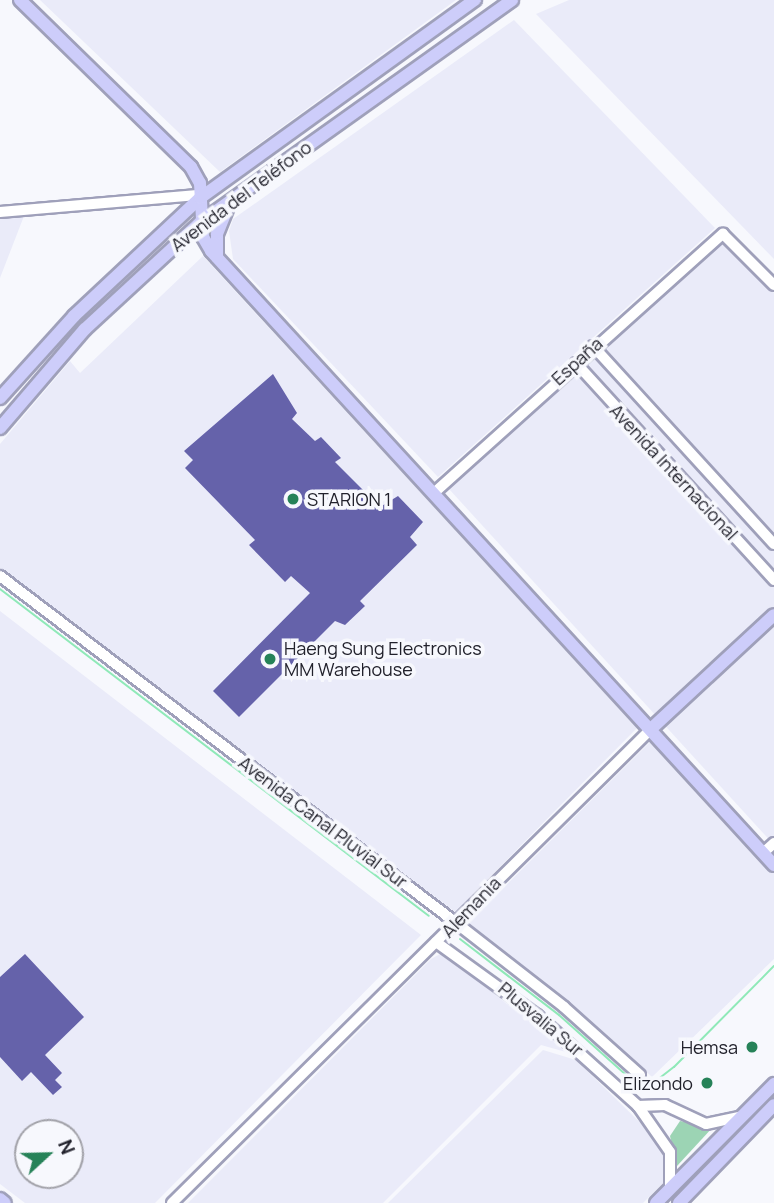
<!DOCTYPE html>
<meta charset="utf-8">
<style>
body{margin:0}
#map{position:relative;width:774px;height:1203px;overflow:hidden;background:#f7f8fd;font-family:Manrope,sans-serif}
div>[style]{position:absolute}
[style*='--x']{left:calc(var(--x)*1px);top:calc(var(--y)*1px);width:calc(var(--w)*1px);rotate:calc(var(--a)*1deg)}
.built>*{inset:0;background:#eaebf9}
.green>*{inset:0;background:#9cd4b4}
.stream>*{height:2px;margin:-1px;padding:0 1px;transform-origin:1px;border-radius:1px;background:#8fe9b8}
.building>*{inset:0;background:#6562aa}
.roads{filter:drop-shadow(2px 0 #9fa0ba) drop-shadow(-2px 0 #9fa0ba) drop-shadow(0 2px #9fa0ba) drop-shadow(0 -2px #9fa0ba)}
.minor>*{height:10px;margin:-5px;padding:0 5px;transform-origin:5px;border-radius:5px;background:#fff}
.major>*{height:12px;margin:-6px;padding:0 6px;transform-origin:6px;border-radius:6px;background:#cdcdfa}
.dots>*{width:19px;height:19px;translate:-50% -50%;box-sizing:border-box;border:4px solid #f7f8fd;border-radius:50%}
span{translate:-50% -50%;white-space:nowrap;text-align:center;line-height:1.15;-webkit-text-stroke:7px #f7f8fd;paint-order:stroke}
.street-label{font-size:18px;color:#22222c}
.poi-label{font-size:18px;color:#22222c}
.left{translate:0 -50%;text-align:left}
.right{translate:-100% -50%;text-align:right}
.north{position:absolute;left:14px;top:1119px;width:70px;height:70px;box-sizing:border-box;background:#f7f8fd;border:2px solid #a2a2a9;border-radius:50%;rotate:68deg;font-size:19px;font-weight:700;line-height:28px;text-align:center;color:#22222c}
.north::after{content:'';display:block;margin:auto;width:24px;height:32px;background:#268258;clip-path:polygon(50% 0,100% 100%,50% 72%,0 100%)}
</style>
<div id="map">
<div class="built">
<div style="clip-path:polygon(40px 0,456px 0,220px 172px)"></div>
<div style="clip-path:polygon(569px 0,774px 0,774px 259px,536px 14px)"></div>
<div style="clip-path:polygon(514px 20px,715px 228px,438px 477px,233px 259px,229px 231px,233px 219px)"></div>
<div style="clip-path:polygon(0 215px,24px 216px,0 278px)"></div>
<div style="clip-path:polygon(724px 242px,774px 293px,774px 845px,449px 489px)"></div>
<div style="clip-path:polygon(203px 256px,637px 728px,455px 912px,0 568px,0 444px,70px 361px,80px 373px)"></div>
<div style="clip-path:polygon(evenodd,0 611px,421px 935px,155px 1203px,25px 1203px,0 1184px,0 611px,28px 1133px,70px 1133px,70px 1175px,28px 1175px,28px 1133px)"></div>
<div style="clip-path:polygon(652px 740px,774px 873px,774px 959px,652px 1077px,590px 1020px,467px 924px)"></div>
<div style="clip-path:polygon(442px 953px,463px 961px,573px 1054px,541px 1045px,383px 1203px,188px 1203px,431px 959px)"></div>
<div style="clip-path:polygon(543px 1050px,576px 1060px,658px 1140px,665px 1161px,663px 1183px,643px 1203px,388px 1203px)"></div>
</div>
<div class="green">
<div style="clip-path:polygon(680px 1121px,713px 1127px,677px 1166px,670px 1136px)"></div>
</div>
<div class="stream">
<div style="--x:0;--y:589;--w:539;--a:37.32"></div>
<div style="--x:460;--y:939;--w:125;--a:37.5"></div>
<div style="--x:559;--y:1015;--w:102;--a:41.8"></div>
<div style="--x:635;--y:1083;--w:17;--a:3"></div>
<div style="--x:652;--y:1084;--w:28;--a:-38"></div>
<div style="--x:674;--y:1067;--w:142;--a:-45.3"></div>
</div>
<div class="building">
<div style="clip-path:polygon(273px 374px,297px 413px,292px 419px,315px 441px,321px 437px,341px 458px,335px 462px,380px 507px,398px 496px,423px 522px,410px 537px,417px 545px,360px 601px,365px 606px,345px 625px,335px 621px,239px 717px,213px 691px,310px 593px,291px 576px,285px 582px,249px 545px,255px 540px,185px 468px,193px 460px,184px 451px)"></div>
<div style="clip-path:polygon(25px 954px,84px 1017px,45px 1055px,62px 1073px,55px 1080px,62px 1087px,53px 1095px,31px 1072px,22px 1081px,0 1057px,0 977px)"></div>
</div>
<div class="roads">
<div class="minor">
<div style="--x:0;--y:212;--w:201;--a:-4.9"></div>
<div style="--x:593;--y:346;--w:268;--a:47.6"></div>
<div style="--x:576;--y:363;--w:294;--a:47.6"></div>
<div style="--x:435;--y:492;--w:387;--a:-41.9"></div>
<div style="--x:723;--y:234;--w:72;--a:45"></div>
<div style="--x:0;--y:576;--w:572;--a:37.25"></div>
<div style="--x:455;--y:922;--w:138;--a:37.9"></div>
<div style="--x:564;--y:1007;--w:102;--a:41.8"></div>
<div style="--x:763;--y:853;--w:15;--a:-42"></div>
<div style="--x:436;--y:942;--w:125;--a:35.9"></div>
<div style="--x:537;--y:1015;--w:136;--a:42"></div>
<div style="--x:638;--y:1106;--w:56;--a:55.2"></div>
<div style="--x:670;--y:1152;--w:37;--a:90"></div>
<div style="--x:638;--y:1106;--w:27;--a:-2"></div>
<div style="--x:665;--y:1105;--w:45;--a:24.9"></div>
<div style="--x:706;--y:1124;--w:35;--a:-12"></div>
<div style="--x:172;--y:1203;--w:675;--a:-44.7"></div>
</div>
<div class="major">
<div style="--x:20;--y:0;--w:239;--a:44.3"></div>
<div style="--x:191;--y:167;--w:18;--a:61"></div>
<div style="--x:200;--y:183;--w:54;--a:86.8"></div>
<div style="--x:203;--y:237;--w:16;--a:60"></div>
<div style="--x:211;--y:251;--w:833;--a:47.48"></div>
<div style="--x:217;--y:257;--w:23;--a:-90"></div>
<div style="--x:217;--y:234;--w:32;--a:-68"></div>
<div style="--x:0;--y:398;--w:110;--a:-47.9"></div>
<div style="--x:74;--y:316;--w:173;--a:-43.1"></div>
<div style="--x:200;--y:198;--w:339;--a:-35.8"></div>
<div style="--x:0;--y:428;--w:130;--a:-49.4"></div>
<div style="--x:85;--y:329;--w:158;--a:-42.7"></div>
<div style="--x:201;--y:222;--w:382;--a:-35.5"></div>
<div style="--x:652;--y:728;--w:166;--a:-42.8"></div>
<div style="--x:0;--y:1199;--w:6;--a:39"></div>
<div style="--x:656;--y:1203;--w:168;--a:-45.2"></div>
<div style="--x:679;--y:1203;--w:136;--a:-45.9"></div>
</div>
</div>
<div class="dots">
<div style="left:293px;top:499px;background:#268258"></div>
<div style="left:270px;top:659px;background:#268258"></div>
<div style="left:752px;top:1047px;background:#268258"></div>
<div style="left:707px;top:1083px;background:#268258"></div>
</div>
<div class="street-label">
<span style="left:241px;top:196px;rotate:-37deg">Avenida del Teléfono</span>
<span style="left:577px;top:361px;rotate:-42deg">España</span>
<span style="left:674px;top:472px;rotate:47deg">Avenida Internacional</span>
<span style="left:323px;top:822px;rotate:37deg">Avenida Canal Pluvial Sur</span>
<span style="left:471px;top:907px;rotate:-46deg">Alemania</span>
<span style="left:541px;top:1019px;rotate:40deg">Plusvalia Sur</span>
</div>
<div class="poi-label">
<span class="left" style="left:307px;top:499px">STARION 1</span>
<span class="left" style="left:284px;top:659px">Haeng Sung Electronics<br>MM Warehouse</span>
<span class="right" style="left:738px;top:1047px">Hemsa</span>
<span class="right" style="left:693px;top:1083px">Elizondo</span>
</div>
<div class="north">N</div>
</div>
